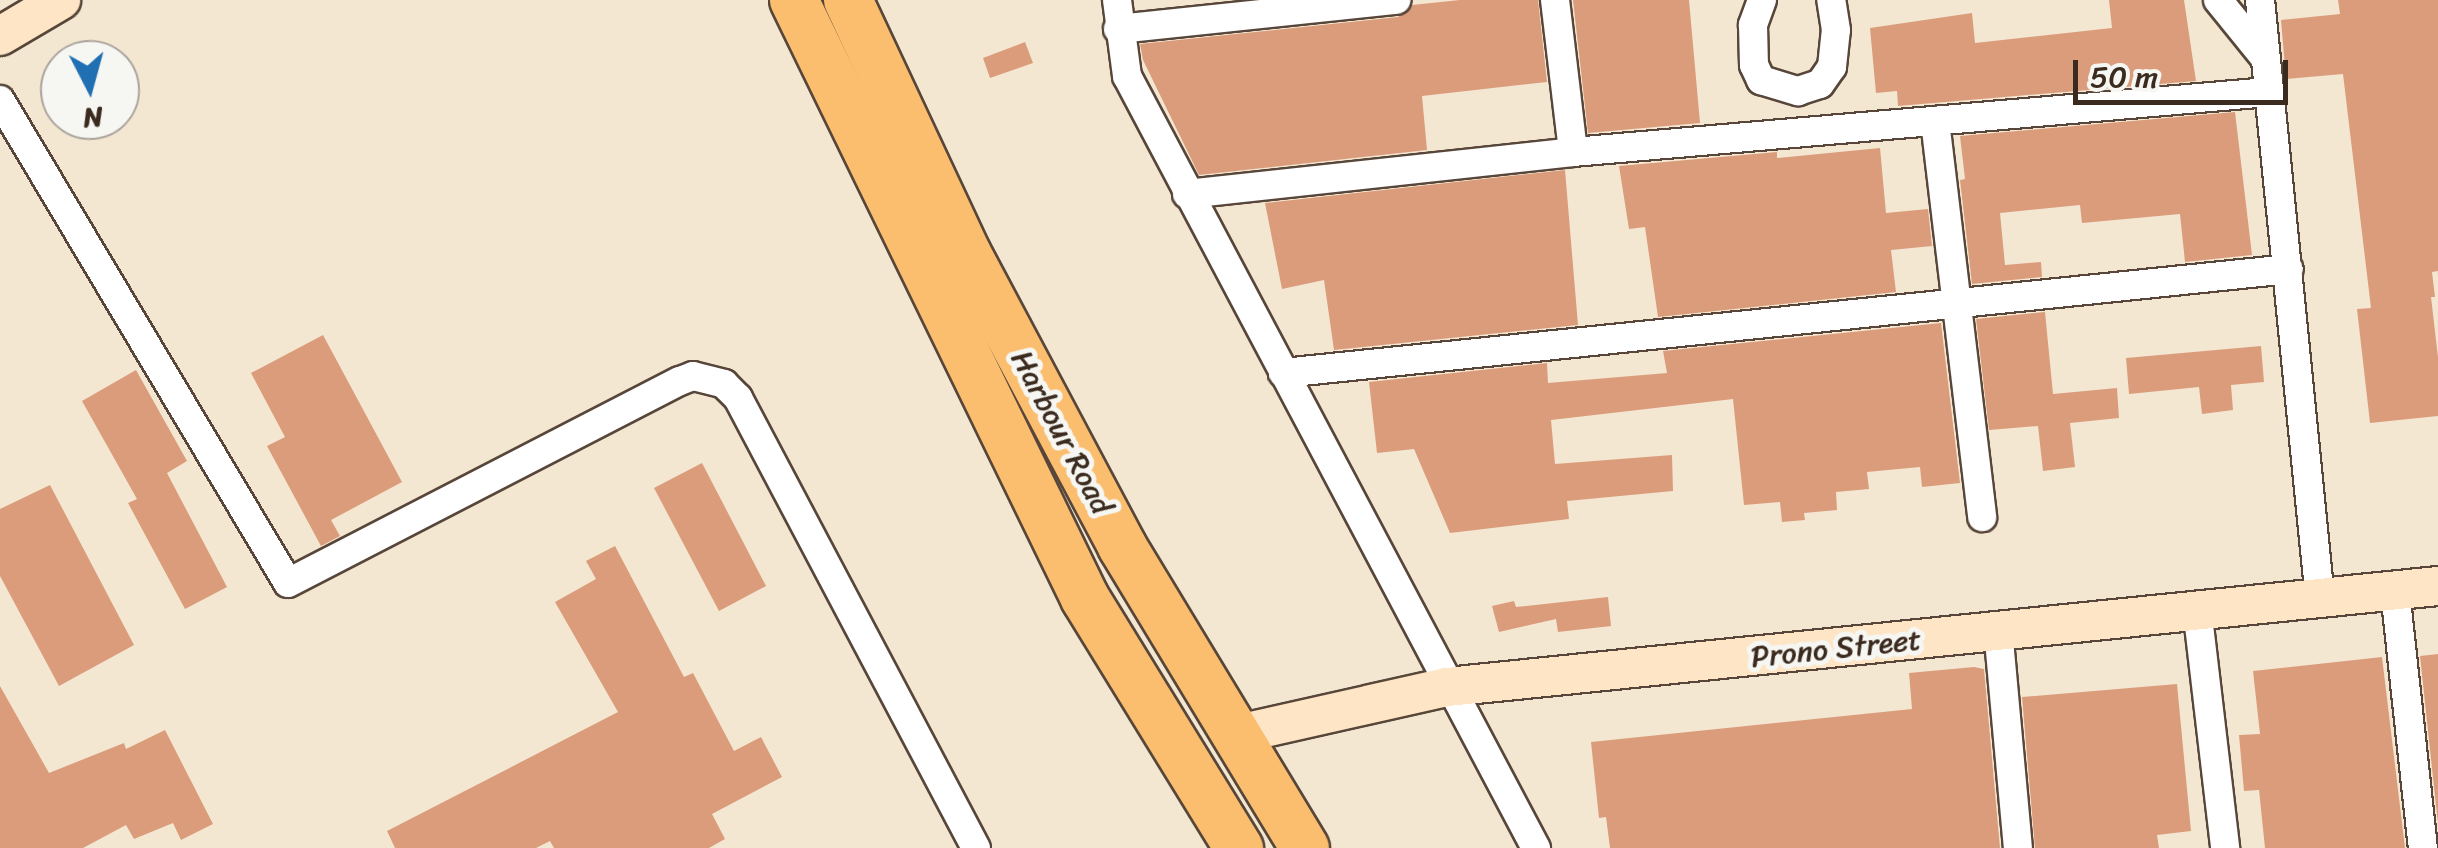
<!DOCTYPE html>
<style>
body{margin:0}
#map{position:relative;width:2438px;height:848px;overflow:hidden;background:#f3e7d2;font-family:Sriracha,sans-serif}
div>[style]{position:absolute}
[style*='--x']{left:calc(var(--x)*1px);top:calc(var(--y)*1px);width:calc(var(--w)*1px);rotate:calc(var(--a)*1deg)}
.building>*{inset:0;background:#db9c7c}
.roads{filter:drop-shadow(2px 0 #574639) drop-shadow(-2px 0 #574639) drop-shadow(0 2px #574639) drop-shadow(0 -2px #574639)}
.street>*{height:28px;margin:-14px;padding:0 14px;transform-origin:14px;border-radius:14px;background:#fff}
.secondary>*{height:38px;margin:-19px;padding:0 19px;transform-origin:19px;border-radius:19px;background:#fde5c5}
.highway>*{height:48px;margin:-24px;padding:0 24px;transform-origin:24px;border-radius:24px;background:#fbbd6e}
span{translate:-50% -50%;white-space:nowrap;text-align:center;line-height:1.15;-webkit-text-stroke:10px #f6f6f2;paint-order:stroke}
.street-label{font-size:30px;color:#3b2a1e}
.north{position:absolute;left:40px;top:40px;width:100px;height:100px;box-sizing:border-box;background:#f6f6f2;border:2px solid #aba49d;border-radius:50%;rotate:174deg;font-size:28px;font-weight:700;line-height:40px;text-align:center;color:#3b2a1e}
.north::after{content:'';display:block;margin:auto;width:35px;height:45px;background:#1f6fb2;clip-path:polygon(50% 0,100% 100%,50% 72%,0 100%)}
.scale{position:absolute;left:2073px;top:60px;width:215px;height:45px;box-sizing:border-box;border:5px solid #3b2a1e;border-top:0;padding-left:12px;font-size:30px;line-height:35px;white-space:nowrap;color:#3b2a1e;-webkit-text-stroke:8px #f6f6f2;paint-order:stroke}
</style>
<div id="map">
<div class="building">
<div style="clip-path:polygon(1460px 0,1538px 0,1547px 82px,1422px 96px,1427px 150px,1199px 175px,1143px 60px,1140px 44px,1398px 17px,1412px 5px)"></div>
<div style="clip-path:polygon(1573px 0,1689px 0,1700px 123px,1588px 133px)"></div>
<div style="clip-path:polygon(2109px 0,2184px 0,2196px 81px,1898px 106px,1897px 91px,1876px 93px,1870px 28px,1972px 13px,1975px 43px,2112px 28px)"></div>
<div style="clip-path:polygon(2338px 0,2438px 0,2438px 271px,2432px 272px,2435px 297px,2431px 297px,2438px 357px,2438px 416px,2370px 423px,2357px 309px,2371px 308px,2343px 74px,2286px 79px,2281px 20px,2340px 14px)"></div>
<div style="clip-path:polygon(1025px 42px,1033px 63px,990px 78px,983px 58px)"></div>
<div style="clip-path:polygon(2235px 112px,2252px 255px,2185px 262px,2180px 214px,2082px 223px,2080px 205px,2000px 213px,2005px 265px,2041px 262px,2042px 277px,1972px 284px,1960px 180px,1965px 179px,1960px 136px)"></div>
<div style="clip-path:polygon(1880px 148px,1886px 213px,1928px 209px,1932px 246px,1891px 250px,1896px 292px,1658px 317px,1645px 227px,1629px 229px,1619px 166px,1777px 152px,1777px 158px)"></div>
<div style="clip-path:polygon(1565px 170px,1578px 325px,1334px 350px,1324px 280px,1282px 289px,1265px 203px)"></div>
<div style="clip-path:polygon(2045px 312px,2053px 394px,2117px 388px,2119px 418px,2070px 423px,2075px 467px,2043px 471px,2038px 426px,1989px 430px,1976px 319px)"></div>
<div style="clip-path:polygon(1941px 323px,1960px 483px,1922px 487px,1920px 467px,1867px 472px,1869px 489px,1836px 492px,1837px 510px,1804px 513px,1805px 520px,1782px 522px,1780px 502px,1744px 505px,1733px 399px,1551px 420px,1555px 464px,1672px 455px,1673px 491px,1567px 501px,1569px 519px,1450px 533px,1414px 449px,1377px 453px,1369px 382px,1547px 363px,1548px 383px,1667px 373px,1663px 351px)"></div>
<div style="clip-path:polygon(323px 335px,402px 482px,331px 520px,340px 536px,321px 546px,267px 446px,285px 437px,251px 373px)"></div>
<div style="clip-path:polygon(2261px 346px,2264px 382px,2231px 385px,2233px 410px,2202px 414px,2199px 387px,2129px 394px,2126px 358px)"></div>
<div style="clip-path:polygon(136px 370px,187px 461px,167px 473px,227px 587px,185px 609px,128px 503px,137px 499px,82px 401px)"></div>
<div style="clip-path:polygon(702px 463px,766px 586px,719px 611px,654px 488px)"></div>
<div style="clip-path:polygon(50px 485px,134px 645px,59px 686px,0 576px,0 509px)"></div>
<div style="clip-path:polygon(615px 546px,684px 677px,693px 673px,734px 751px,761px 737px,782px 777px,712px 814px,725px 839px,709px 848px,554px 848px,550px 841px,536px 848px,395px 848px,387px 831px,618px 712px,555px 602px,596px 579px,586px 561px)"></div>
<div style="clip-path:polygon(1608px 597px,1611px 626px,1558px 632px,1556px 619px,1499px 632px,1492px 606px,1514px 601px,1516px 607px)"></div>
<div style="clip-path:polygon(2438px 654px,2438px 824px,2420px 656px)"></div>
<div style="clip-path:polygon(2382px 657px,2405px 848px,2265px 848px,2259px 790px,2244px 791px,2239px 735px,2260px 734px,2253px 671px)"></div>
<div style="clip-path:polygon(1974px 667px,1984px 669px,2000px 848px,1610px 848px,1606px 817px,1599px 818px,1591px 742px,1912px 709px,1909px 673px)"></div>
<div style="clip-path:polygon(2177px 684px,2191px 831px,2157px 835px,2159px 848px,2035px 848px,2022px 697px)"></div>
<div style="clip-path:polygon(0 686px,49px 773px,124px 743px,126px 749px,165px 730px,213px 824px,181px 840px,173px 823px,134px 839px,126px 825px,83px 848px,0 848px)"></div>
</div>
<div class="roads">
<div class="street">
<div style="--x:1117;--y:0;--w:77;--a:82.5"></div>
<div style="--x:1127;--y:76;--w:874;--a:62.09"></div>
<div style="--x:1555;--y:0;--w:153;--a:83.2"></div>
<div style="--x:1762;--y:0;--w:27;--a:110"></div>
<div style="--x:1753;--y:25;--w:40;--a:88.6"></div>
<div style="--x:1754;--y:65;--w:17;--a:65"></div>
<div style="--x:1761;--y:80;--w:39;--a:17"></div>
<div style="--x:1798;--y:91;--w:23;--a:-18"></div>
<div style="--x:1820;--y:84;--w:21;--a:-55"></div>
<div style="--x:1832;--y:67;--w:37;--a:-84"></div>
<div style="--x:1836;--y:30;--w:30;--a:-99"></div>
<div style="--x:2218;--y:0;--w:75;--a:51"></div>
<div style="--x:2260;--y:0;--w:602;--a:84.28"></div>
<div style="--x:1118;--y:29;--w:280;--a:-6"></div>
<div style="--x:0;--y:100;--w:562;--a:59.19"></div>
<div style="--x:288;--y:583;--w:441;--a:-27.3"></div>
<div style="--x:680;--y:381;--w:14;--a:-21"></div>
<div style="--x:693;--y:376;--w:32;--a:14"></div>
<div style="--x:724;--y:384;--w:20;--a:45"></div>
<div style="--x:738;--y:398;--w:509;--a:62.13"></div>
<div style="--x:1935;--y:121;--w:399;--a:83.2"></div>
<div style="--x:1187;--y:194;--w:388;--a:-6.2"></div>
<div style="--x:1573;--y:152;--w:699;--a:-4.93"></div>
<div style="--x:1283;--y:373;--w:1011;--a:-5.9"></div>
<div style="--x:2395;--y:591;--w:259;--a:83.8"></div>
<div style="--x:2197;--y:608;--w:242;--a:83.3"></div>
<div style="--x:1998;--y:629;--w:220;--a:84.8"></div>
</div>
<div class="secondary">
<div style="--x:0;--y:36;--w:71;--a:-30.5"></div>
<div style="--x:1238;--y:734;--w:214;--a:-12.7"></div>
<div style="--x:1447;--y:687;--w:996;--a:-5.82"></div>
</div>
<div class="highway">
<div style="--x:794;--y:0;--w:665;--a:64.05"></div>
<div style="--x:1085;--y:598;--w:294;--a:58.4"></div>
<div style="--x:848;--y:0;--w:280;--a:64.9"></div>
<div style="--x:967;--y:254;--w:331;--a:62"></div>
<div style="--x:1122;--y:546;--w:353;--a:58.8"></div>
</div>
</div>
<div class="street-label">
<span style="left:1062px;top:432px;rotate:62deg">Harbour Road</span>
<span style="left:1836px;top:648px;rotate:-6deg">Prono Street</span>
</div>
<div class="north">N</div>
<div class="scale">50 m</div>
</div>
